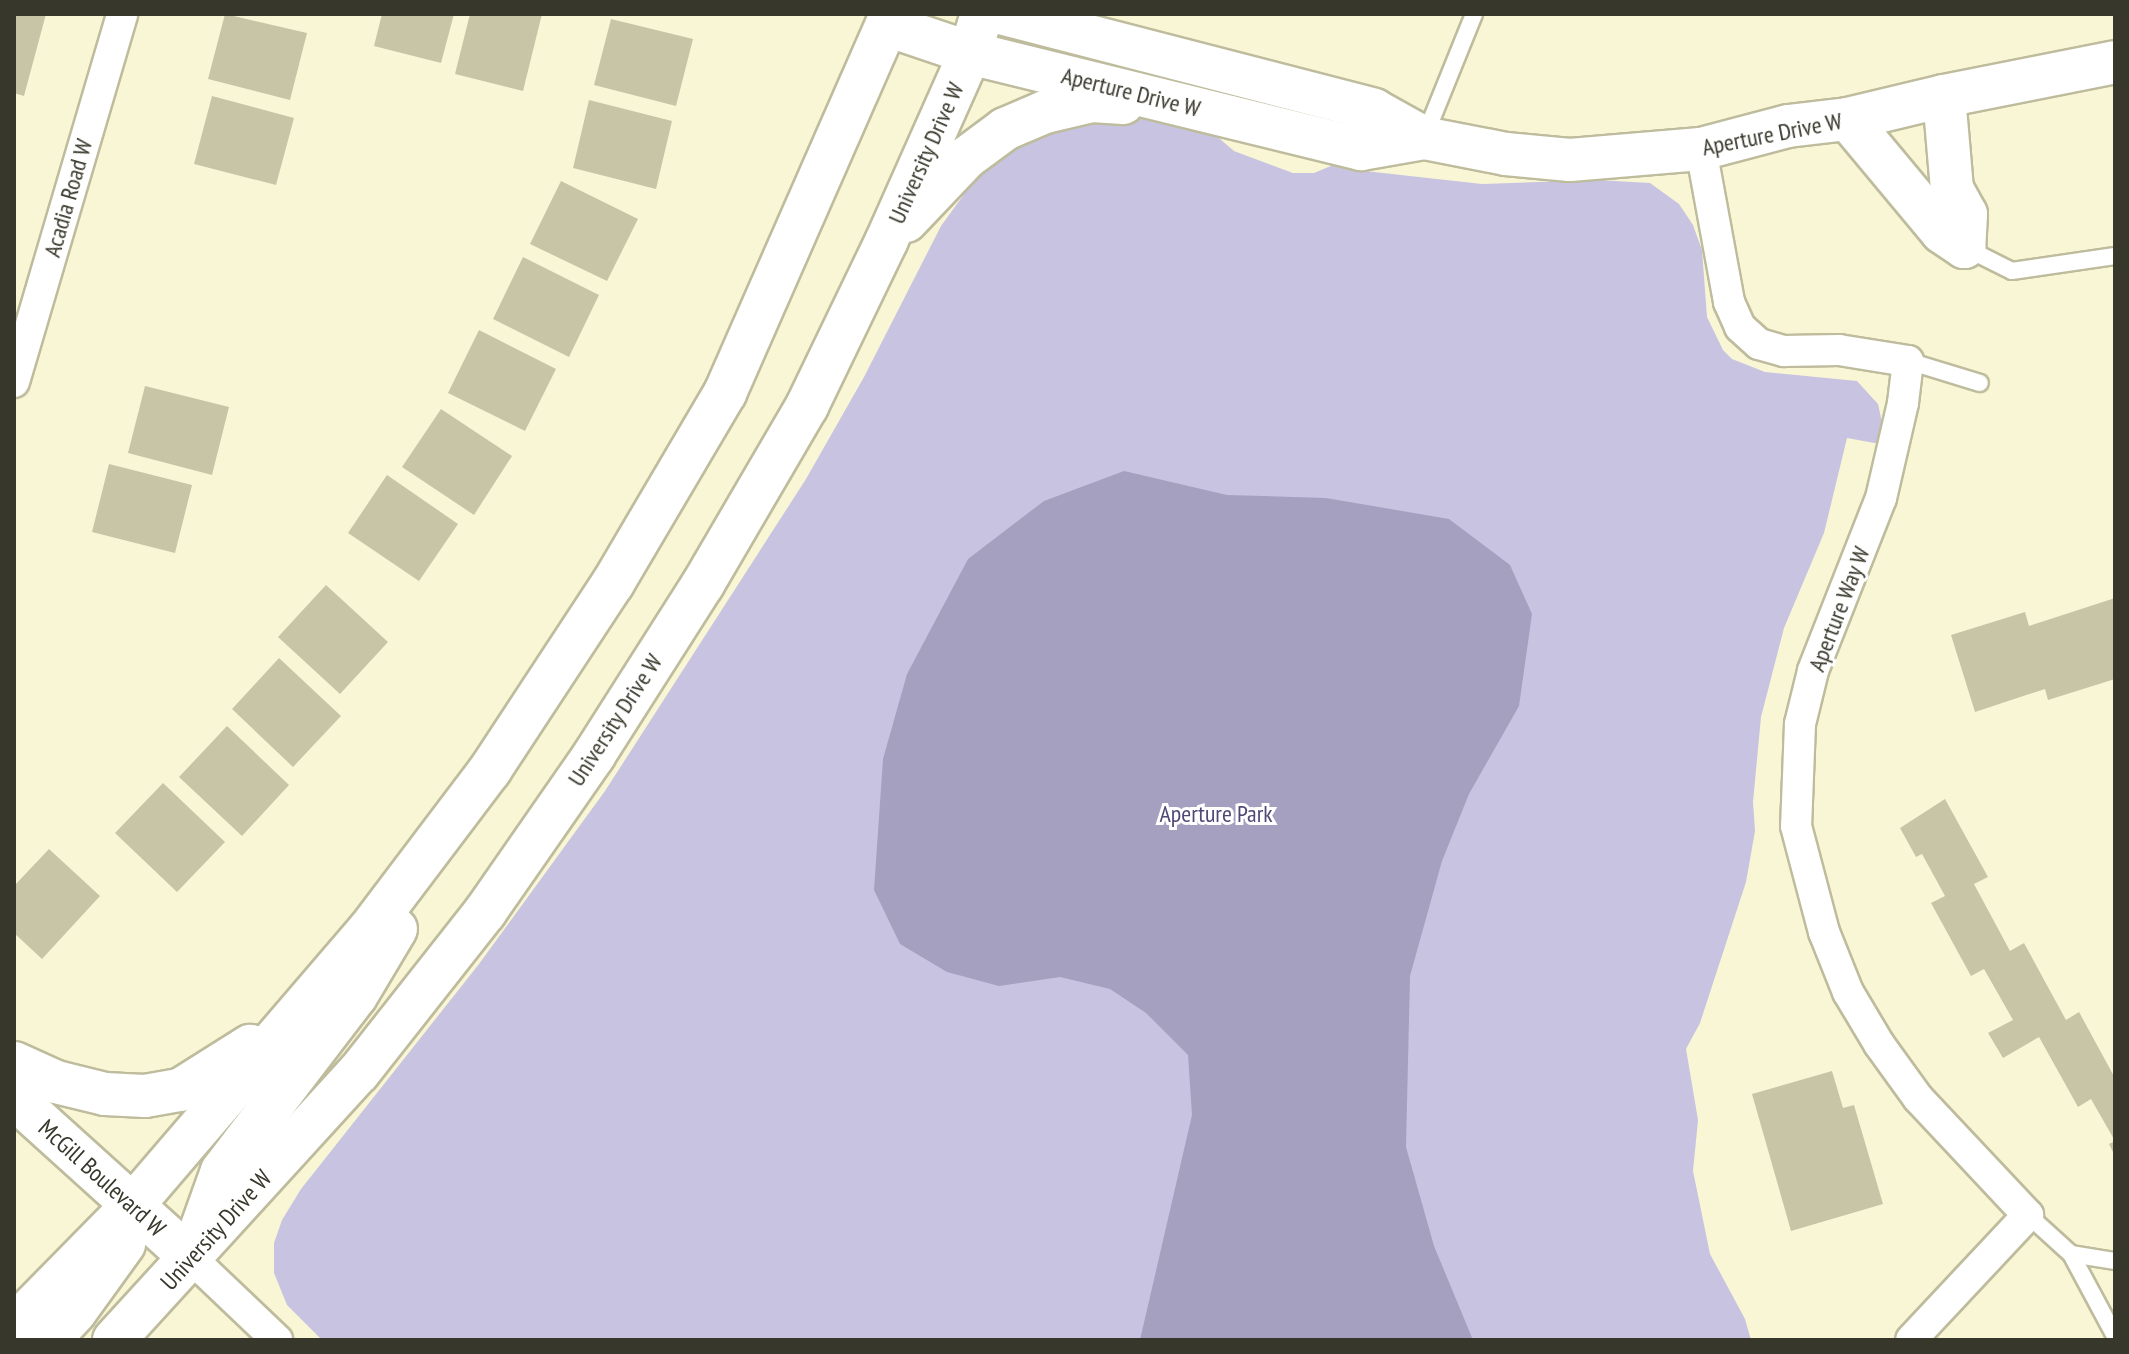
<!DOCTYPE html>
<style>
body{margin:0}
#map{position:relative;width:2129px;height:1354px;overflow:hidden;background:#f9f6d6;font-family:"PT Sans Narrow",sans-serif}
div>[style]{position:absolute}
[style*='--x']{left:calc(var(--x)*1px);top:calc(var(--y)*1px);width:calc(var(--w)*1px);rotate:calc(var(--a)*1deg)}
.green>*{inset:0;background:#c7c3e0}
.water>*{inset:0;background:#a5a0bf}
.building>*{inset:0;background:#c8c5a6}
.roads{filter:drop-shadow(2px 0 #bebc9d) drop-shadow(-2px 0 #bebc9d) drop-shadow(0 2px #bebc9d) drop-shadow(0 -2px #bebc9d)}
.lane>*{height:16px;margin:-8px;padding:0 8px;transform-origin:8px;border-radius:8px;background:#fff}
.street>*{height:30px;margin:-15px;padding:0 15px;transform-origin:15px;border-radius:15px;background:#fff}
.secondary>*{height:42px;margin:-21px;padding:0 21px;transform-origin:21px;border-radius:21px;background:#fff}
span{translate:-50% -50%;white-space:nowrap;text-align:center;line-height:1.15;-webkit-text-stroke:6px #fff;paint-order:stroke}
.street-label{font-size:24px;color:#38372b}
.park-label{font-size:24px;color:#504775}
.frame{position:absolute;inset:0;border:16px solid #38372b;pointer-events:none}
</style>
<div id="map">
<div class="green">
<div style="clip-path:polygon(1132px 118px,1158px 119px,1213px 133px,1234px 151px,1293px 173px,1314px 173px,1338px 163px,1365px 171px,1482px 184px,1598px 180px,1650px 183px,1679px 204px,1693px 225px,1702px 250px,1707px 317px,1723px 350px,1732px 359px,1765px 372px,1857px 381px,1878px 404px,1883px 427px,1880px 444px,1847px 438px,1824px 533px,1784px 628px,1761px 717px,1753px 802px,1755px 831px,1746px 882px,1700px 1023px,1686px 1049px,1698px 1120px,1693px 1171px,1710px 1254px,1745px 1319px,1751px 1340px,322px 1340px,287px 1305px,274px 1273px,274px 1243px,282px 1220px,301px 1189px,479px 964px,605px 791px,806px 479px,864px 377px,941px 226px,970px 186px,1007px 149px,1075px 121px)"></div>
</div>
<div class="water">
<div style="clip-path:polygon(1124px 471px,1227px 495px,1326px 498px,1449px 519px,1510px 565px,1532px 614px,1519px 706px,1469px 794px,1442px 861px,1410px 976px,1406px 1147px,1434px 1246px,1473px 1340px,1140px 1340px,1192px 1115px,1188px 1055px,1146px 1013px,1110px 989px,1060px 977px,999px 986px,947px 972px,900px 944px,874px 890px,883px 759px,907px 674px,968px 559px,1044px 501px)"></div>
</div>
<div class="building">
<div style="clip-path:polygon(14px 14px,46px 14px,24px 96px,14px 93px)"></div>
<div style="clip-path:polygon(225px 14px,307px 33px,290px 100px,208px 79px)"></div>
<div style="clip-path:polygon(382px 14px,454px 14px,441px 63px,374px 46px)"></div>
<div style="clip-path:polygon(470px 14px,542px 14px,523px 91px,455px 74px)"></div>
<div style="clip-path:polygon(611px 19px,693px 39px,676px 106px,594px 85px)"></div>
<div style="clip-path:polygon(212px 96px,294px 118px,276px 185px,194px 164px)"></div>
<div style="clip-path:polygon(589px 100px,672px 121px,656px 189px,573px 168px)"></div>
<div style="clip-path:polygon(561px 181px,638px 219px,607px 281px,530px 244px)"></div>
<div style="clip-path:polygon(523px 257px,599px 295px,569px 357px,493px 319px)"></div>
<div style="clip-path:polygon(479px 330px,556px 369px,525px 431px,448px 393px)"></div>
<div style="clip-path:polygon(145px 386px,229px 407px,212px 475px,128px 453px)"></div>
<div style="clip-path:polygon(441px 409px,512px 456px,474px 515px,402px 467px)"></div>
<div style="clip-path:polygon(109px 464px,192px 485px,175px 553px,92px 532px)"></div>
<div style="clip-path:polygon(387px 475px,458px 524px,419px 581px,348px 533px)"></div>
<div style="clip-path:polygon(326px 585px,388px 642px,340px 694px,278px 637px)"></div>
<div style="clip-path:polygon(2115px 598px,2115px 679px,2048px 700px,2045px 689px,1975px 712px,1951px 635px,2025px 612px,2029px 626px)"></div>
<div style="clip-path:polygon(279px 658px,341px 716px,293px 767px,232px 709px)"></div>
<div style="clip-path:polygon(227px 726px,289px 785px,242px 836px,179px 777px)"></div>
<div style="clip-path:polygon(163px 783px,225px 842px,177px 892px,115px 833px)"></div>
<div style="clip-path:polygon(1945px 799px,1988px 877px,1974px 884px,2010px 951px,2024px 943px,2066px 1020px,2079px 1012px,2115px 1078px,2115px 1156px,2109px 1144px,2115px 1141px,2091px 1099px,2078px 1107px,2039px 1037px,2003px 1058px,1988px 1033px,2013px 1020px,1984px 969px,1971px 976px,1931px 903px,1945px 896px,1922px 854px,1916px 857px,1900px 828px)"></div>
<div style="clip-path:polygon(49px 849px,100px 896px,42px 959px,14px 933px,14px 886px)"></div>
<div style="clip-path:polygon(1832px 1071px,1843px 1108px,1854px 1105px,1883px 1204px,1791px 1231px,1752px 1094px)"></div>
</div>
<div class="roads">
<div class="lane">
<div style="--x:1424;--y:138;--w:134;--a:-68"></div>
<div style="--x:1966;--y:248;--w:51;--a:26.6"></div>
<div style="--x:2012;--y:271;--w:104;--a:-8.3"></div>
<div style="--x:1908;--y:361;--w:75;--a:17"></div>
<div style="--x:2028;--y:1215;--w:58;--a:42.2"></div>
<div style="--x:2071;--y:1254;--w:93;--a:61.8"></div>
<div style="--x:2071;--y:1254;--w:45;--a:9"></div>
</div>
<div class="street">
<div style="--x:1701;--y:149;--w:156;--a:79.6"></div>
<div style="--x:1729;--y:302;--w:27;--a:66"></div>
<div style="--x:1740;--y:327;--w:25;--a:42"></div>
<div style="--x:1759;--y:344;--w:26;--a:16"></div>
<div style="--x:1784;--y:351;--w:55;--a:-1"></div>
<div style="--x:1839;--y:350;--w:70;--a:9.1"></div>
<div style="--x:1908;--y:361;--w:42;--a:96.8"></div>
<div style="--x:1903;--y:403;--w:98;--a:103"></div>
<div style="--x:1881;--y:498;--w:186;--a:111.5"></div>
<div style="--x:1813;--y:671;--w:55;--a:103.8"></div>
<div style="--x:1800;--y:724;--w:102;--a:92.2"></div>
<div style="--x:1796;--y:826;--w:110;--a:75.2"></div>
<div style="--x:1824;--y:932;--w:65;--a:68.2"></div>
<div style="--x:1848;--y:992;--w:61;--a:59.2"></div>
<div style="--x:1879;--y:1044;--w:67;--a:54.2"></div>
<div style="--x:1918;--y:1098;--w:161;--a:46.8"></div>
<div style="--x:2028;--y:1215;--w:171;--a:133.1"></div>
<div style="--x:14;--y:382;--w:384;--a:-73.6"></div>
<div style="--x:191;--y:1258;--w:119;--a:43.6"></div>
</div>
<div class="secondary">
<div style="--x:1004;--y:14;--w:382;--a:14.5"></div>
<div style="--x:1374;--y:110;--w:57;--a:29.2"></div>
<div style="--x:1424;--y:138;--w:84;--a:11"></div>
<div style="--x:1506;--y:154;--w:64;--a:5.4"></div>
<div style="--x:1570;--y:160;--w:131;--a:-4.8"></div>
<div style="--x:1701;--y:149;--w:90;--a:-14.8"></div>
<div style="--x:1788;--y:126;--w:60;--a:-6.7"></div>
<div style="--x:1848;--y:119;--w:99;--a:-13.5"></div>
<div style="--x:1944;--y:96;--w:174;--a:-11.2"></div>
<div style="--x:887;--y:25;--w:88;--a:18.6"></div>
<div style="--x:970;--y:53;--w:403;--a:13.8"></div>
<div style="--x:1361;--y:149;--w:64;--a:-9.9"></div>
<div style="--x:1944;--y:96;--w:93;--a:85.1"></div>
<div style="--x:1952;--y:189;--w:29;--a:61"></div>
<div style="--x:1966;--y:214;--w:33;--a:93"></div>
<div style="--x:1848;--y:119;--w:147;--a:50.2"></div>
<div style="--x:1942;--y:232;--w:27;--a:34"></div>
<div style="--x:906;--y:221;--w:87;--a:-46.4"></div>
<div style="--x:966;--y:158;--w:49;--a:-36.6"></div>
<div style="--x:1005;--y:129;--w:43;--a:-23"></div>
<div style="--x:1045;--y:112;--w:48;--a:-13.2"></div>
<div style="--x:1092;--y:101;--w:31;--a:4"></div>
<div style="--x:14;--y:1063;--w:46;--a:24.3"></div>
<div style="--x:56;--y:1082;--w:50;--a:13.8"></div>
<div style="--x:105;--y:1094;--w:40;--a:2.9"></div>
<div style="--x:145;--y:1096;--w:36;--a:-10"></div>
<div style="--x:180;--y:1090;--w:83;--a:-32.2"></div>
<div style="--x:14;--y:1098;--w:239;--a:42.1"></div>
<div style="--x:198;--y:1238;--w:71;--a:-70.3"></div>
<div style="--x:222;--y:1171;--w:220;--a:-52.6"></div>
<div style="--x:356;--y:996;--w:78;--a:-59.2"></div>
<div style="--x:14;--y:1326;--w:170;--a:-45.5"></div>
<div style="--x:133;--y:1205;--w:362;--a:-49.4"></div>
<div style="--x:369;--y:930;--w:201;--a:-52.9"></div>
<div style="--x:490;--y:770;--w:224;--a:-56.7"></div>
<div style="--x:613;--y:583;--w:221;--a:-59.5"></div>
<div style="--x:725;--y:393;--w:414;--a:-66.3"></div>
<div style="--x:49;--y:1340;--w:38;--a:-47"></div>
<div style="--x:75;--y:1312;--w:84;--a:-54.2"></div>
<div style="--x:114;--y:1340;--w:363;--a:-47.6"></div>
<div style="--x:359;--y:1072;--w:204;--a:-51.8"></div>
<div style="--x:485;--y:912;--w:191;--a:-55.2"></div>
<div style="--x:594;--y:755;--w:203;--a:-57.5"></div>
<div style="--x:703;--y:584;--w:206;--a:-59.7"></div>
<div style="--x:807;--y:406;--w:182;--a:-64.3"></div>
<div style="--x:886;--y:242;--w:207;--a:-66"></div>
<div style="--x:970;--y:53;--w:41;--a:-72.9"></div>
</div>
</div>
<div class="street-label">
<span style="left:1131px;top:92px;rotate:14deg">Aperture Drive W</span>
<span style="left:1772px;top:134px;rotate:-11deg">Aperture Drive W</span>
<span style="left:926px;top:153px;rotate:-66deg">University Drive W</span>
<span style="left:68px;top:198px;rotate:-74deg">Acadia Road W</span>
<span style="left:1839px;top:609px;rotate:-69deg">Aperture Way W</span>
<span style="left:615px;top:720px;rotate:-57deg">University Drive W</span>
<span style="left:102px;top:1178px;rotate:42deg">McGill Boulevard W</span>
<span style="left:216px;top:1230px;rotate:-48deg">University Drive W</span>
</div>
<div class="park-label">
<span style="left:1216px;top:814px">Aperture Park</span>
</div>
<div class="frame"></div>
</div>
